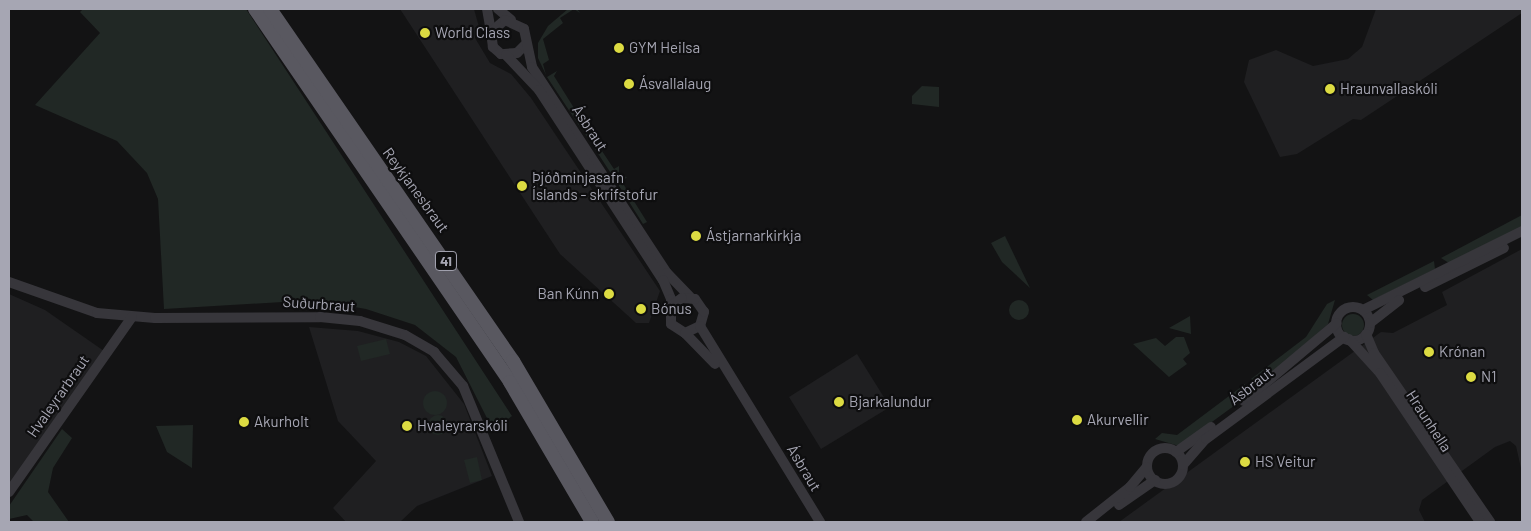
<!DOCTYPE html>
<meta charset="utf-8">
<style>
body{margin:0}
#map{position:relative;width:1531px;height:531px;overflow:hidden;background:#131314;font-family:Barlow,sans-serif}
div>[style]{position:absolute}
[style*='--x']{left:calc(var(--x)*1px);top:calc(var(--y)*1px);width:calc(var(--w)*1px);rotate:calc(var(--a)*1deg)}
.built>*{inset:0;background:#1f1f21}
.green>*{inset:0;background:#212825}
.round{border-radius:50%}
.tertiary>*{height:10px;margin:-5px;padding:0 5px;transform-origin:5px;border-radius:5px;background:#37363b}
.tertiary>.ring{margin:-5px;padding:0;box-sizing:content-box;background:none;border:10px solid #37363b;border-radius:50%}
.trunk>*{height:14px;margin:-7px;padding:0 7px;transform-origin:7px;border-radius:7px;background:#595860}
.dots>*{width:14px;height:14px;translate:-50% -50%;box-sizing:border-box;border:2px solid #0e0e0f;border-radius:50%}
span{translate:-50% -50%;white-space:nowrap;text-align:center;line-height:1.15;-webkit-text-stroke:4.5px #0e0e0f;paint-order:stroke}
.shield-label span{padding:1px 4px;background:#0e0e0f;border:1px solid;border-radius:4px;-webkit-text-stroke-width:0}
.shield-label{font-size:14px;color:#a6a6b3;font-weight:700}
.poi-label{font-size:15px;color:#a6a6b3}
.left{translate:0 -50%;text-align:left}
.right{translate:-100% -50%;text-align:right}
.street-label{font-size:15px;color:#a6a6b3}
.frame{position:absolute;inset:0;border:10px solid #a6a6b3;pointer-events:none}
</style>
<div id="map">
<div class="built">
<div style="clip-path:polygon(400px 9px,474px 9px,479px 27px,475px 38px,490px 63px,511px 74px,531px 98px,660px 291px,649px 323px,636px 323px,560px 254px)"></div>
<div style="clip-path:polygon(1376px 9px,1522px 9px,1522px 13px,1361px 120px,1353px 119px,1297px 154px,1280px 157px,1244px 82px,1249px 60px,1276px 50px,1313px 66px,1348px 59px,1362px 47px)"></div>
<div style="clip-path:polygon(1522px 249px,1522px 473px,1516px 446px,1510px 441px,1495px 447px,1422px 500px,1419px 510px,1425px 522px,1119px 522px,1381px 332px,1393px 333px,1447px 305px,1442px 292px)"></div>
<div style="clip-path:polygon(9px 294px,45px 310px,104px 351px,9px 485px)"></div>
<div style="clip-path:polygon(309px 327px,358px 331px,399px 342px,426px 356px,464px 404px,492px 476px,417px 506px,400px 522px,346px 522px,333px 508px,376px 461px,338px 421px)"></div>
<div style="clip-path:polygon(857px 354px,890px 407px,821px 449px,789px 397px)"></div>
</div>
<div class="green">
<div style="clip-path:polygon(83px 9px,246px 9px,512px 416px,493px 430px,456px 357px,415px 325px,366px 309px,315px 300px,164px 309px,158px 199px,147px 173px,117px 141px,35px 105px,100px 33px,80px 12px)"></div>
<div style="clip-path:polygon(568px 9px,577px 9px,580px 13px,574px 9px,560px 18px,563px 23px,543px 39px,549px 60px,543px 64px,546px 75px,538px 58px,538px 43px,548px 26px)"></div>
<div style="clip-path:polygon(557px 71px,554px 76px,584px 124px,580px 127px,547px 77px)"></div>
<div style="clip-path:polygon(922px 86px,939px 87px,939px 107px,912px 104px,912px 96px)"></div>
<div style="clip-path:polygon(586px 127px,614px 169px,619px 166px,619px 172px,612px 175px,582px 129px)"></div>
<div style="clip-path:polygon(622px 176px,627px 177px,622px 182px,647px 222px,643px 224px,616px 181px)"></div>
<div style="clip-path:polygon(1522px 215px,1522px 228px,1449px 263px,1441px 258px)"></div>
<div style="clip-path:polygon(1005px 236px,1030px 288px,1002px 262px,991px 243px)"></div>
<div style="clip-path:polygon(1434px 261px,1435px 269px,1373px 300px,1367px 295px)"></div>
<div class="round" style="left:1009px;top:300px;width:20px;height:20px"></div>
<div style="clip-path:polygon(1335px 300px,1328px 324px,1260px 384px,1251px 379px,1306px 337px,1327px 304px)"></div>
<div class="round" style="left:1342px;top:314px;width:22px;height:22px"></div>
<div style="clip-path:polygon(1190px 316px,1191px 334px,1169px 328px)"></div>
<div style="clip-path:polygon(1176px 337px,1184px 337px,1190px 353px,1183px 359px,1187px 364px,1169px 377px,1133px 344px,1156px 338px,1165px 346px)"></div>
<div style="clip-path:polygon(386px 339px,390px 354px,361px 361px,357px 346px)"></div>
<div style="clip-path:polygon(1245px 384px,1247px 393px,1242px 400px,1179px 446px,1155px 439px,1162px 433px,1177px 435px)"></div>
<div class="round" style="left:423px;top:391px;width:24px;height:24px"></div>
<div class="round" style="left:428px;top:415px;width:20px;height:20px"></div>
<div style="clip-path:polygon(193px 425px,192px 468px,167px 452px,156px 426px)"></div>
<div style="clip-path:polygon(62px 429px,72px 438px,53px 468px,48px 492px,69px 522px,34px 522px,27px 515px,9px 519px,9px 506px)"></div>
<div style="clip-path:polygon(477px 457px,482px 480px,470px 483px,464px 460px)"></div>
</div>
<div class="tertiary">
<div style="--x:487;--y:9;--w:23;--a:80"></div>
<div style="--x:498;--y:9;--w:17;--a:40"></div>
<div style="--x:525;--y:45;--w:11;--a:135"></div>
<div style="--x:517;--y:53;--w:16;--a:176"></div>
<div style="--x:501;--y:54;--w:11;--a:-139"></div>
<div style="--x:493;--y:47;--w:15;--a:-98"></div>
<div style="--x:491;--y:32;--w:18;--a:-41"></div>
<div style="--x:505;--y:20;--w:21;--a:25"></div>
<div style="--x:524;--y:29;--w:39;--a:78"></div>
<div style="--x:532;--y:67;--w:246;--a:56.8"></div>
<div style="--x:667;--y:273;--w:33;--a:46"></div>
<div style="--x:506;--y:55;--w:48;--a:46.7"></div>
<div style="--x:539;--y:90;--w:227;--a:56.9"></div>
<div style="--x:663;--y:280;--w:21;--a:67"></div>
<div style="--x:671;--y:299;--w:25;--a:90"></div>
<div style="--x:671;--y:324;--w:17;--a:33"></div>
<div style="--x:685;--y:333;--w:17;--a:-25"></div>
<div style="--x:700;--y:326;--w:15;--a:-74"></div>
<div style="--x:704;--y:312;--w:16;--a:-125"></div>
<div style="--x:695;--y:299;--w:13;--a:-176"></div>
<div style="--x:682;--y:298;--w:12;--a:145"></div>
<div style="--x:9;--y:282;--w:93;--a:19.4"></div>
<div style="--x:97;--y:313;--w:58;--a:4.9"></div>
<div style="--x:155;--y:318;--w:165;--a:-0.3"></div>
<div style="--x:320;--y:317;--w:40;--a:5.7"></div>
<div style="--x:360;--y:321;--w:47;--a:17.3"></div>
<div style="--x:405;--y:335;--w:34;--a:30"></div>
<div style="--x:434;--y:352;--w:45;--a:49.5"></div>
<div style="--x:463;--y:386;--w:147;--a:67.6"></div>
<div style="--x:1425;--y:287;--w:88;--a:-26.3"></div>
<div class="ring" style="left:1336px;top:307px;width:24px;height:24px"></div>
<div style="--x:1363;--y:310;--w:178;--a:-26.4"></div>
<div style="--x:1370;--y:323;--w:37;--a:-38"></div>
<div style="--x:700;--y:326;--w:230;--a:58.5"></div>
<div style="--x:685;--y:333;--w:43;--a:45.9"></div>
<div style="--x:1366;--y:334;--w:21;--a:67"></div>
<div style="--x:1374;--y:353;--w:205;--a:55.5"></div>
<div style="--x:1349;--y:339;--w:46;--a:47.6"></div>
<div style="--x:1380;--y:373;--w:179;--a:56.1"></div>
<div style="--x:1244;--y:401;--w:121;--a:-40"></div>
<div class="ring" style="left:1147px;top:448px;width:26px;height:26px"></div>
<div style="--x:1176;--y:452;--w:43;--a:-35.5"></div>
<div style="--x:1183;--y:465;--w:35;--a:-49"></div>
<div style="--x:1206;--y:439;--w:172;--a:-36.5"></div>
<div style="--x:9;--y:492;--w:214;--a:-54.9"></div>
<div style="--x:1119;--y:505;--w:44;--a:-34.8"></div>
<div style="--x:1086;--y:522;--w:56;--a:-38.5"></div>
<div style="--x:1130;--y:487;--w:26;--a:-50"></div>
</div>
<div class="trunk">
<div style="--x:255;--y:9;--w:452;--a:55.6"></div>
<div style="--x:510;--y:382;--w:162;--a:59.6"></div>
<div style="--x:270;--y:9;--w:428;--a:55.4"></div>
<div style="--x:513;--y:361;--w:187;--a:59.5"></div>
</div>
<div class="dots">
<div style="left:425px;top:33px;background:#dcdb42"></div>
<div style="left:619px;top:48px;background:#dcdb42"></div>
<div style="left:629px;top:84px;background:#dcdb42"></div>
<div style="left:1330px;top:89px;background:#dcdb42"></div>
<div style="left:522px;top:186px;background:#dcdb42"></div>
<div style="left:696px;top:236px;background:#dcdb42"></div>
<div style="left:609px;top:294px;background:#dcdb42"></div>
<div style="left:641px;top:309px;background:#dcdb42"></div>
<div style="left:1429px;top:352px;background:#dcdb42"></div>
<div style="left:1471px;top:377px;background:#dcdb42"></div>
<div style="left:839px;top:402px;background:#dcdb42"></div>
<div style="left:1077px;top:420px;background:#dcdb42"></div>
<div style="left:244px;top:422px;background:#dcdb42"></div>
<div style="left:407px;top:426px;background:#dcdb42"></div>
<div style="left:1245px;top:462px;background:#dcdb42"></div>
</div>
<div class="shield-label">
<span style="left:446px;top:261px">41</span>
</div>
<div class="poi-label">
<span class="left" style="left:435px;top:33px">World Class</span>
<span class="left" style="left:629px;top:48px">GYM Heilsa</span>
<span class="left" style="left:639px;top:84px">Ásvallalaug</span>
<span class="left" style="left:1340px;top:89px">Hraunvallaskóli</span>
<span class="left" style="left:532px;top:186px">Þjóðminjasafn<br>Íslands - skrifstofur</span>
<span class="left" style="left:706px;top:236px">Ástjarnarkirkja</span>
<span class="right" style="left:599px;top:294px">Ban Kúnn</span>
<span class="left" style="left:651px;top:309px">Bónus</span>
<span class="left" style="left:1439px;top:352px">Krónan</span>
<span class="left" style="left:1481px;top:377px">N1</span>
<span class="left" style="left:849px;top:402px">Bjarkalundur</span>
<span class="left" style="left:1087px;top:420px">Akurvellir</span>
<span class="left" style="left:254px;top:422px">Akurholt</span>
<span class="left" style="left:417px;top:426px">Hvaleyrarskóli</span>
<span class="left" style="left:1255px;top:462px">HS Veitur</span>
</div>
<div class="street-label">
<span style="left:590px;top:128px;rotate:57deg">Ásbraut</span>
<span style="left:416px;top:190px;rotate:54deg">Reykjanesbraut</span>
<span style="left:319px;top:304px;rotate:4deg">Suðurbraut</span>
<span style="left:1251px;top:386px;rotate:-38deg">Ásbraut</span>
<span style="left:58px;top:396px;rotate:-55deg">Hvaleyrarbraut</span>
<span style="left:1429px;top:421px;rotate:57deg">Hraunhella</span>
<span style="left:804px;top:468px;rotate:59deg">Ásbraut</span>
</div>
<div class="frame"></div>
</div>
